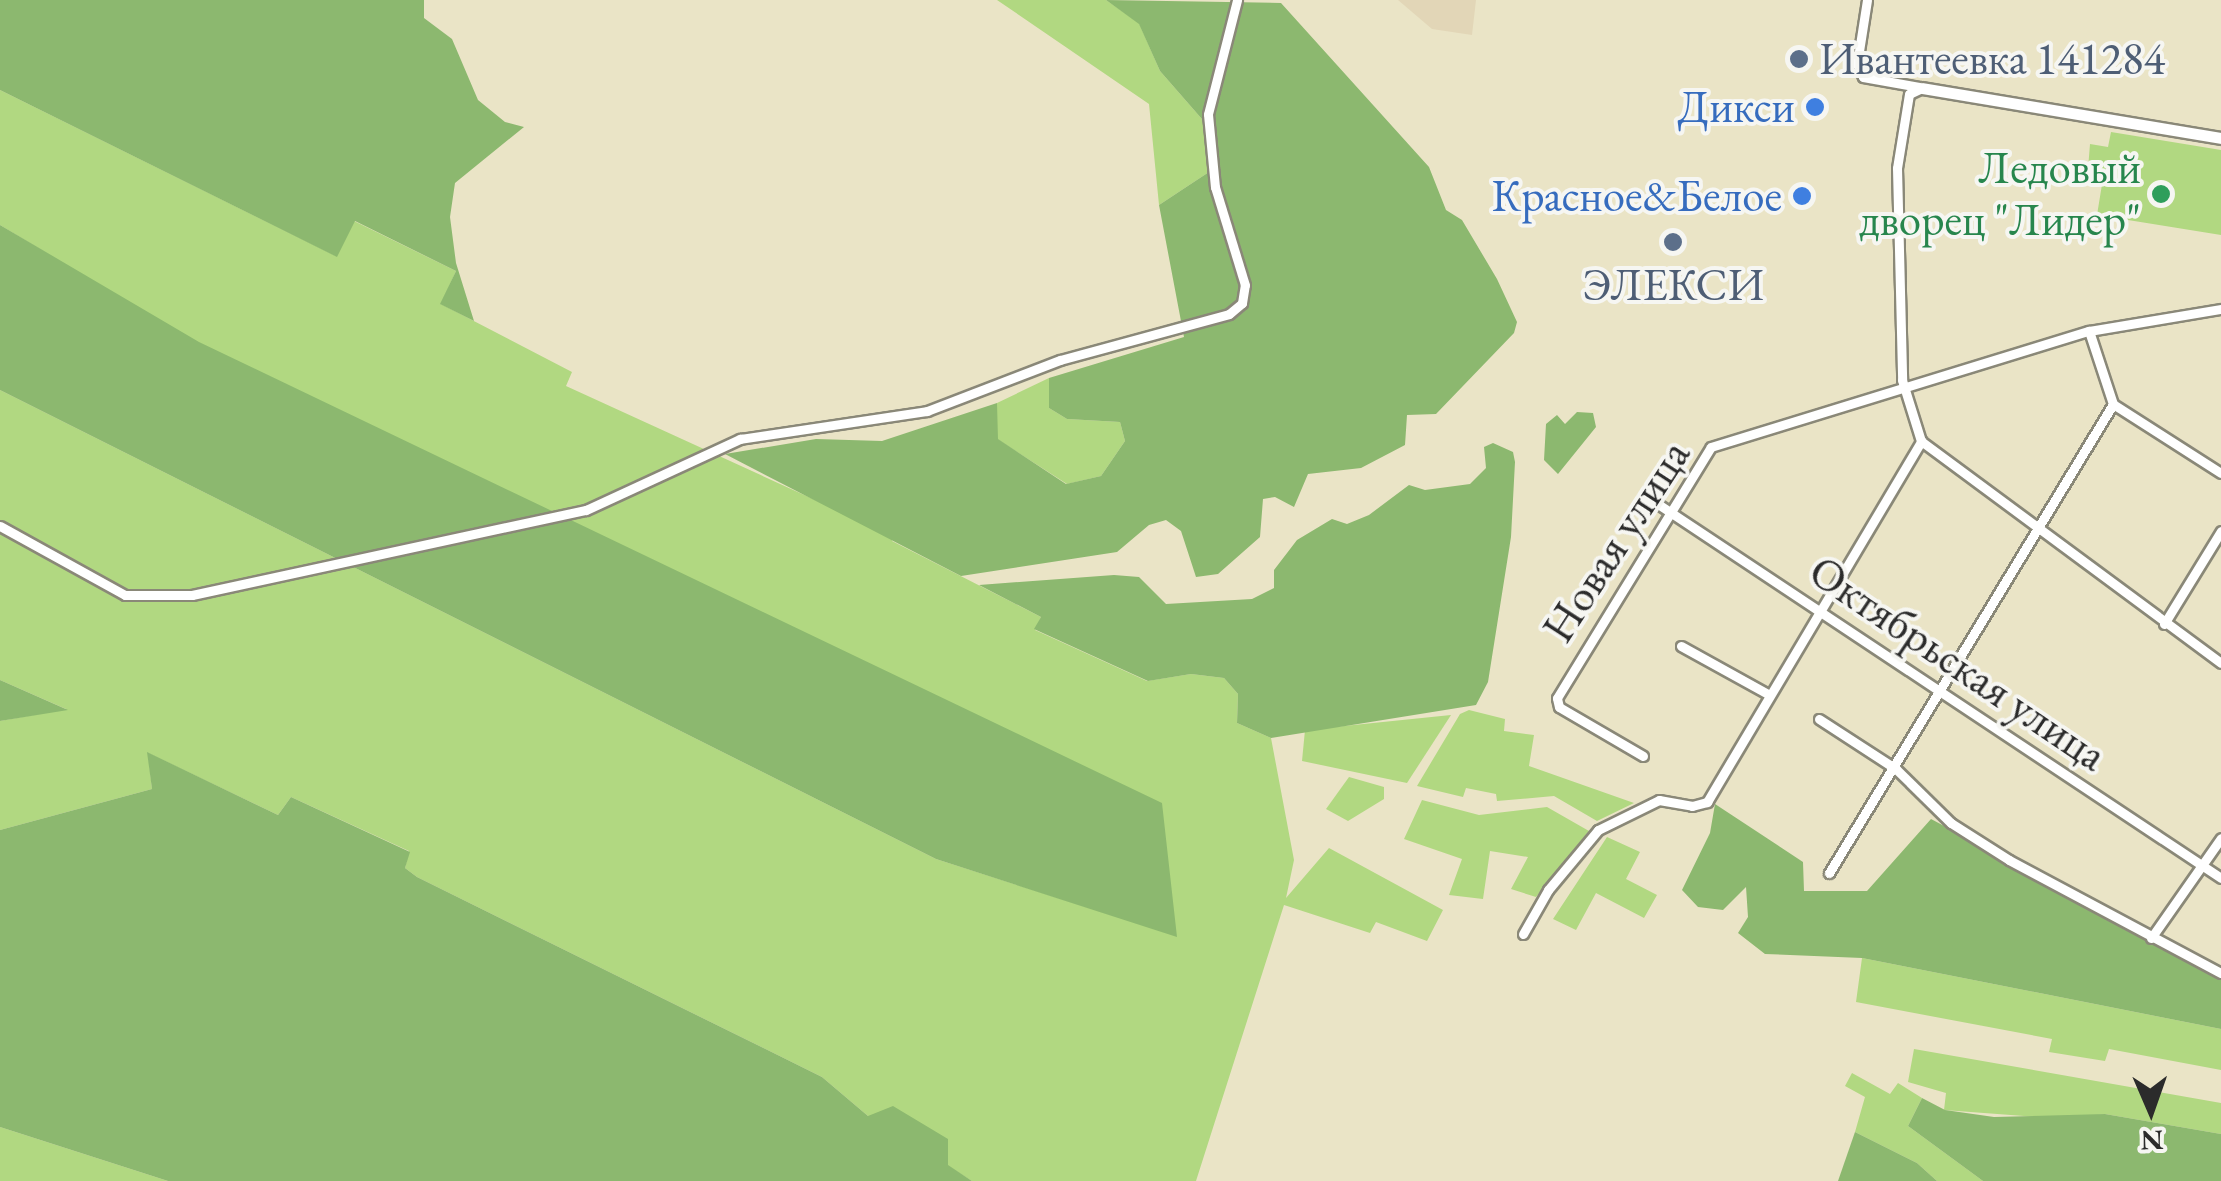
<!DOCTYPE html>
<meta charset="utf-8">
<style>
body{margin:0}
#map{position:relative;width:2221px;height:1181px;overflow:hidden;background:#eae4c6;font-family:"EB Garamond",serif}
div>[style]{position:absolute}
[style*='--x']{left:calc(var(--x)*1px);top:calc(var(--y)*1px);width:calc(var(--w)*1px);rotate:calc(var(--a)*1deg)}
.built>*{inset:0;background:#e2d6b7}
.green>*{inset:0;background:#b1d881}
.forest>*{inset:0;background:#8cb86f}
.roads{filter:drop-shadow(2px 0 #8a8878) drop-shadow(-2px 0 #8a8878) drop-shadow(0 2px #8a8878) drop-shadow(0 -2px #8a8878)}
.minor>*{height:9px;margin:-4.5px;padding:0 4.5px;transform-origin:4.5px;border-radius:4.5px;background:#fff}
.tertiary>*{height:11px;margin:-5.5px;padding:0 5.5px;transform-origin:5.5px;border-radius:5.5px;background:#fff}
.dots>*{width:28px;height:28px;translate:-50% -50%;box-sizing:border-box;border:5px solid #f6f6f2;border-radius:50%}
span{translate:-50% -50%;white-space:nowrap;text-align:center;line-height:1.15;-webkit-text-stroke:8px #f6f6f2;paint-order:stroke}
.service-label{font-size:45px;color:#4e5e75}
.left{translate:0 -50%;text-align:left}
.shop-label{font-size:45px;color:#366cbe}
.right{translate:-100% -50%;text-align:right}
.leisure-label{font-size:45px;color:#27864d}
.street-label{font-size:45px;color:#2b2b2b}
.north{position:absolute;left:2101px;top:1061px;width:100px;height:100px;-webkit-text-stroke:8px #f6f6f2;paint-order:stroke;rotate:178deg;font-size:28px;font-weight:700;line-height:40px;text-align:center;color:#2b2b2b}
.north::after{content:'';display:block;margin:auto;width:35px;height:45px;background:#2b2b2b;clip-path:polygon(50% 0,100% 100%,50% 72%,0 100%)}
</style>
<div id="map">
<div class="built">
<div style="clip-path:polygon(1398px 0,1476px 0,1472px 35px,1432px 29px)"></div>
</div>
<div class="green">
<div style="clip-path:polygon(997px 0,1106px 0,1139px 23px,1160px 71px,1208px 126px,1212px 170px,1159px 205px,1149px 104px)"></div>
<div style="clip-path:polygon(0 90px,336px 256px,354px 221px,456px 271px,441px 304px,572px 372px,566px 386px,894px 536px,892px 541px,1041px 617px,1035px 630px,1147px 681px,1191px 674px,1224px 678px,1238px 694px,1237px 723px,1271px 738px,1294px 860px,1286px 898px,1329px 848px,1443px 910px,1427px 941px,1376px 922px,1370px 933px,1284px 905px,1196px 1181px,972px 1181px,868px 1116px,822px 1077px,417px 877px,405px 868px,409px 851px,291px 797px,278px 815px,148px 753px,152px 789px,0 830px,0 721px,66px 709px,0 680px,0 390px,936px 859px,1177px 936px,0 225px)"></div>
<div style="clip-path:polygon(2111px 132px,2221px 150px,2221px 235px,2097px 215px,2104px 172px,2088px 169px,2090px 144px,2108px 147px)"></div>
<div style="clip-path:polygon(1049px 378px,1049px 408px,1067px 419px,1120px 422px,1125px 441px,1101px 476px,1067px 484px,997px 439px,997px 403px)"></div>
<div style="clip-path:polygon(1469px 710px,1505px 719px,1504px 731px,1534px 735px,1529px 766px,1634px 803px,1597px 821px,1554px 796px,1497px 801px,1496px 794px,1466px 788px,1463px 797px,1417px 786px,1460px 714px)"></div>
<div style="clip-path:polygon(1451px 715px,1407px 783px,1302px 761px,1305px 730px)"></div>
<div style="clip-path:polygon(1349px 777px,1384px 787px,1384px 799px,1348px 821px,1326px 809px)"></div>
<div style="clip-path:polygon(1422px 800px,1479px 815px,1547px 807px,1589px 831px,1536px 897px,1511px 889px,1528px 857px,1490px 851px,1483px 899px,1449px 895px,1462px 859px,1404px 839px)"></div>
<div style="clip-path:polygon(1607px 837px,1640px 852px,1626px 879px,1657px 895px,1644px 918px,1596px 893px,1576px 930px,1553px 919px)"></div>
<div style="clip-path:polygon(1862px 958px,2221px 1029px,2221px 1070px,2109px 1049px,2105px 1061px,2049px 1052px,2052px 1039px,1856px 1002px)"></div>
<div style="clip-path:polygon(1914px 1049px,2221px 1103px,2221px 1134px,2105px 1114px,2064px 1119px,1944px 1110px,1946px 1093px,1908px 1082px)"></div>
<div style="clip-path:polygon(1852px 1073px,1890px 1094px,1898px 1083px,1922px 1098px,1908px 1126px,1983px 1181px,1937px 1181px,1917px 1163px,1855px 1132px,1865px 1097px,1845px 1086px)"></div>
<div style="clip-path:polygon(0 1127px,168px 1181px,0 1181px)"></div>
</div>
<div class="forest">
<div style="clip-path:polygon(0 0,424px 0,424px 18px,452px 39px,478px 100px,505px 122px,524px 127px,455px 183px,450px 217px,456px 263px,474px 321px,440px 304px,456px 271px,355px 221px,337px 257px,0 90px)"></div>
<div style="clip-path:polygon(1106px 0,1281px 3px,1429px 167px,1446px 210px,1462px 220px,1497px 279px,1517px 322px,1514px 333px,1436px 414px,1407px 415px,1405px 445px,1361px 468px,1308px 474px,1294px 507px,1275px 497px,1263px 499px,1260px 537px,1218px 574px,1196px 577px,1181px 531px,1166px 520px,1149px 525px,1117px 552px,961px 576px,725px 454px,816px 439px,882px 441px,997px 403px,998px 439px,1066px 484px,1101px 476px,1125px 441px,1120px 422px,1067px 419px,1049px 408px,1049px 378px,1184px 337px,1159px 205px,1212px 170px,1208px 126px,1160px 71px,1139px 24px)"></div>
<div style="clip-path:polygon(0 225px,199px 342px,1162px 803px,1177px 937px,936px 859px,0 390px)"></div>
<div style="clip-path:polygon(1577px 412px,1593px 413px,1596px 427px,1558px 474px,1544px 460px,1546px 424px,1557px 415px,1565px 424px)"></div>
<div style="clip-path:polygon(1493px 443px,1513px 452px,1515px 462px,1511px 537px,1488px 682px,1476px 705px,1271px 738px,1237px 723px,1238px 694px,1224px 678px,1191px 674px,1148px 681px,1034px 629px,1041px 617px,979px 585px,1114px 575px,1139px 577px,1166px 604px,1252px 599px,1274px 588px,1274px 570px,1297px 540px,1332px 519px,1347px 524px,1369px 515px,1409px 485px,1425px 490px,1470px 484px,1486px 468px,1484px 447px)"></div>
<div style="clip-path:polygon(0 680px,68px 710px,0 721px)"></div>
<div style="clip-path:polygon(147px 752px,278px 815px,291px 797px,410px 852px,405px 868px,417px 877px,822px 1077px,868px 1116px,893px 1106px,948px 1139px,948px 1165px,972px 1181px,168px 1181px,0 1127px,0 830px,152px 789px)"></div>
<div style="clip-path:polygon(1715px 804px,1803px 862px,1804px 891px,1867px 891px,1931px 819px,2221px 973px,2221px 1029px,1862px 958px,1765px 954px,1738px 933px,1748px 917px,1746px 887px,1723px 910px,1698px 907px,1682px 890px,1710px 833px)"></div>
<div style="clip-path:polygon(1922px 1098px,1945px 1110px,1994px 1117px,2105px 1114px,2221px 1134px,2221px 1181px,1983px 1181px,1908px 1126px)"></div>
<div style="clip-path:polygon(1855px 1132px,1917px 1163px,1937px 1181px,1838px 1181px)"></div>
</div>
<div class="roads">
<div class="minor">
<div style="--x:1867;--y:0;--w:65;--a:98.9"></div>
<div style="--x:1857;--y:64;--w:14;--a:65"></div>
<div style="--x:1863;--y:77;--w:57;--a:10.1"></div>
<div style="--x:1922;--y:88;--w:14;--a:155"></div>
<div style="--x:1909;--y:94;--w:75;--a:99.2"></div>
<div style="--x:1897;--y:168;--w:212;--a:88.6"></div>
<div style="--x:1902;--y:380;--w:64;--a:72.7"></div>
<div style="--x:1921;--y:441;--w:373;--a:36.5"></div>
<div style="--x:2089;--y:331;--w:77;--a:71.8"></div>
<div style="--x:2113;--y:404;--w:128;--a:32.6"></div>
<div style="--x:1658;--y:504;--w:676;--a:33.6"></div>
<div style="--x:0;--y:526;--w:143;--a:28.9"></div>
<div style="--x:125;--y:595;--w:67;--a:0"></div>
<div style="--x:192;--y:595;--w:403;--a:-12.2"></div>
<div style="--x:586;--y:510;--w:170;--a:-24.8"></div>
<div style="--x:740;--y:439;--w:189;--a:-8.5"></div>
<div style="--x:927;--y:411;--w:142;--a:-21"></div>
<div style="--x:1060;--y:360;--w:175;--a:-15.2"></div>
<div style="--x:1229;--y:314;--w:17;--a:-40"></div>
<div style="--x:1242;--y:303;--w:18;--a:-81"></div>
<div style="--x:1245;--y:285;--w:102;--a:-107"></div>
<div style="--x:1215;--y:187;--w:73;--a:-95.5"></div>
<div style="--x:1208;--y:114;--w:118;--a:-75.7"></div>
<div style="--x:2164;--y:624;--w:109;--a:-58.5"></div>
<div style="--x:1681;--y:646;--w:99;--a:28.9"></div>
<div style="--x:1819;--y:719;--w:92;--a:33"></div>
<div style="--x:1896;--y:769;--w:77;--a:44.5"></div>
<div style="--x:1951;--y:823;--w:69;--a:32.5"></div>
<div style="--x:2009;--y:860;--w:240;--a:28.1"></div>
<div style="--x:1643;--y:756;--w:97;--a:-149.7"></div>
<div style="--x:1559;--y:707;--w:9;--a:-103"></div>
<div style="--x:1557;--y:698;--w:294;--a:-58.5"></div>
<div style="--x:1711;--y:447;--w:395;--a:-17.1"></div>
<div style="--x:2089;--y:331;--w:134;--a:-9.5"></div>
<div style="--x:1829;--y:873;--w:548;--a:-58.8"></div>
<div style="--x:1523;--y:934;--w:51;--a:-60.4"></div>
<div style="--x:1548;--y:890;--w:78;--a:-50.2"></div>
<div style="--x:1598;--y:830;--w:68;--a:-26.2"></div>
<div style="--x:1659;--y:800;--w:34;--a:10"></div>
<div style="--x:1692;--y:806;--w:16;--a:-15"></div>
<div style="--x:1707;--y:802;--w:420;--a:-59.3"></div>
<div style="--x:2151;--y:938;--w:122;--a:-55"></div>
</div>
<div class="tertiary">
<div style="--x:1922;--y:88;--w:303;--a:9.5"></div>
</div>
</div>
<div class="dots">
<div style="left:1799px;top:59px;background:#5c6f8a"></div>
<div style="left:1815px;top:107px;background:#3f7fe0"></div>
<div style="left:2161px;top:194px;background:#2e9e5b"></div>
<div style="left:1802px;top:196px;background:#3f7fe0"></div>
<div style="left:1673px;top:242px;background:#5c6f8a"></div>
</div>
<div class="service-label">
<span class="left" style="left:1819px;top:59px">Ивантеевка 141284</span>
<span style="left:1673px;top:285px">ЭЛЕКСИ</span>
</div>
<div class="shop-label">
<span class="right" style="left:1795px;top:107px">Дикси</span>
<span class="right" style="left:1782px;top:196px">Красное&amp;Белое</span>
</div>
<div class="leisure-label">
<span class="right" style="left:2141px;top:194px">Ледовый<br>дворец "Лидер"</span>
</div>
<div class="street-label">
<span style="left:1616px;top:541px;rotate:-57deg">Новая улица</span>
<span style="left:1958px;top:663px;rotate:34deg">Октябрьская улица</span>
</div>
<div class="north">N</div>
</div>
